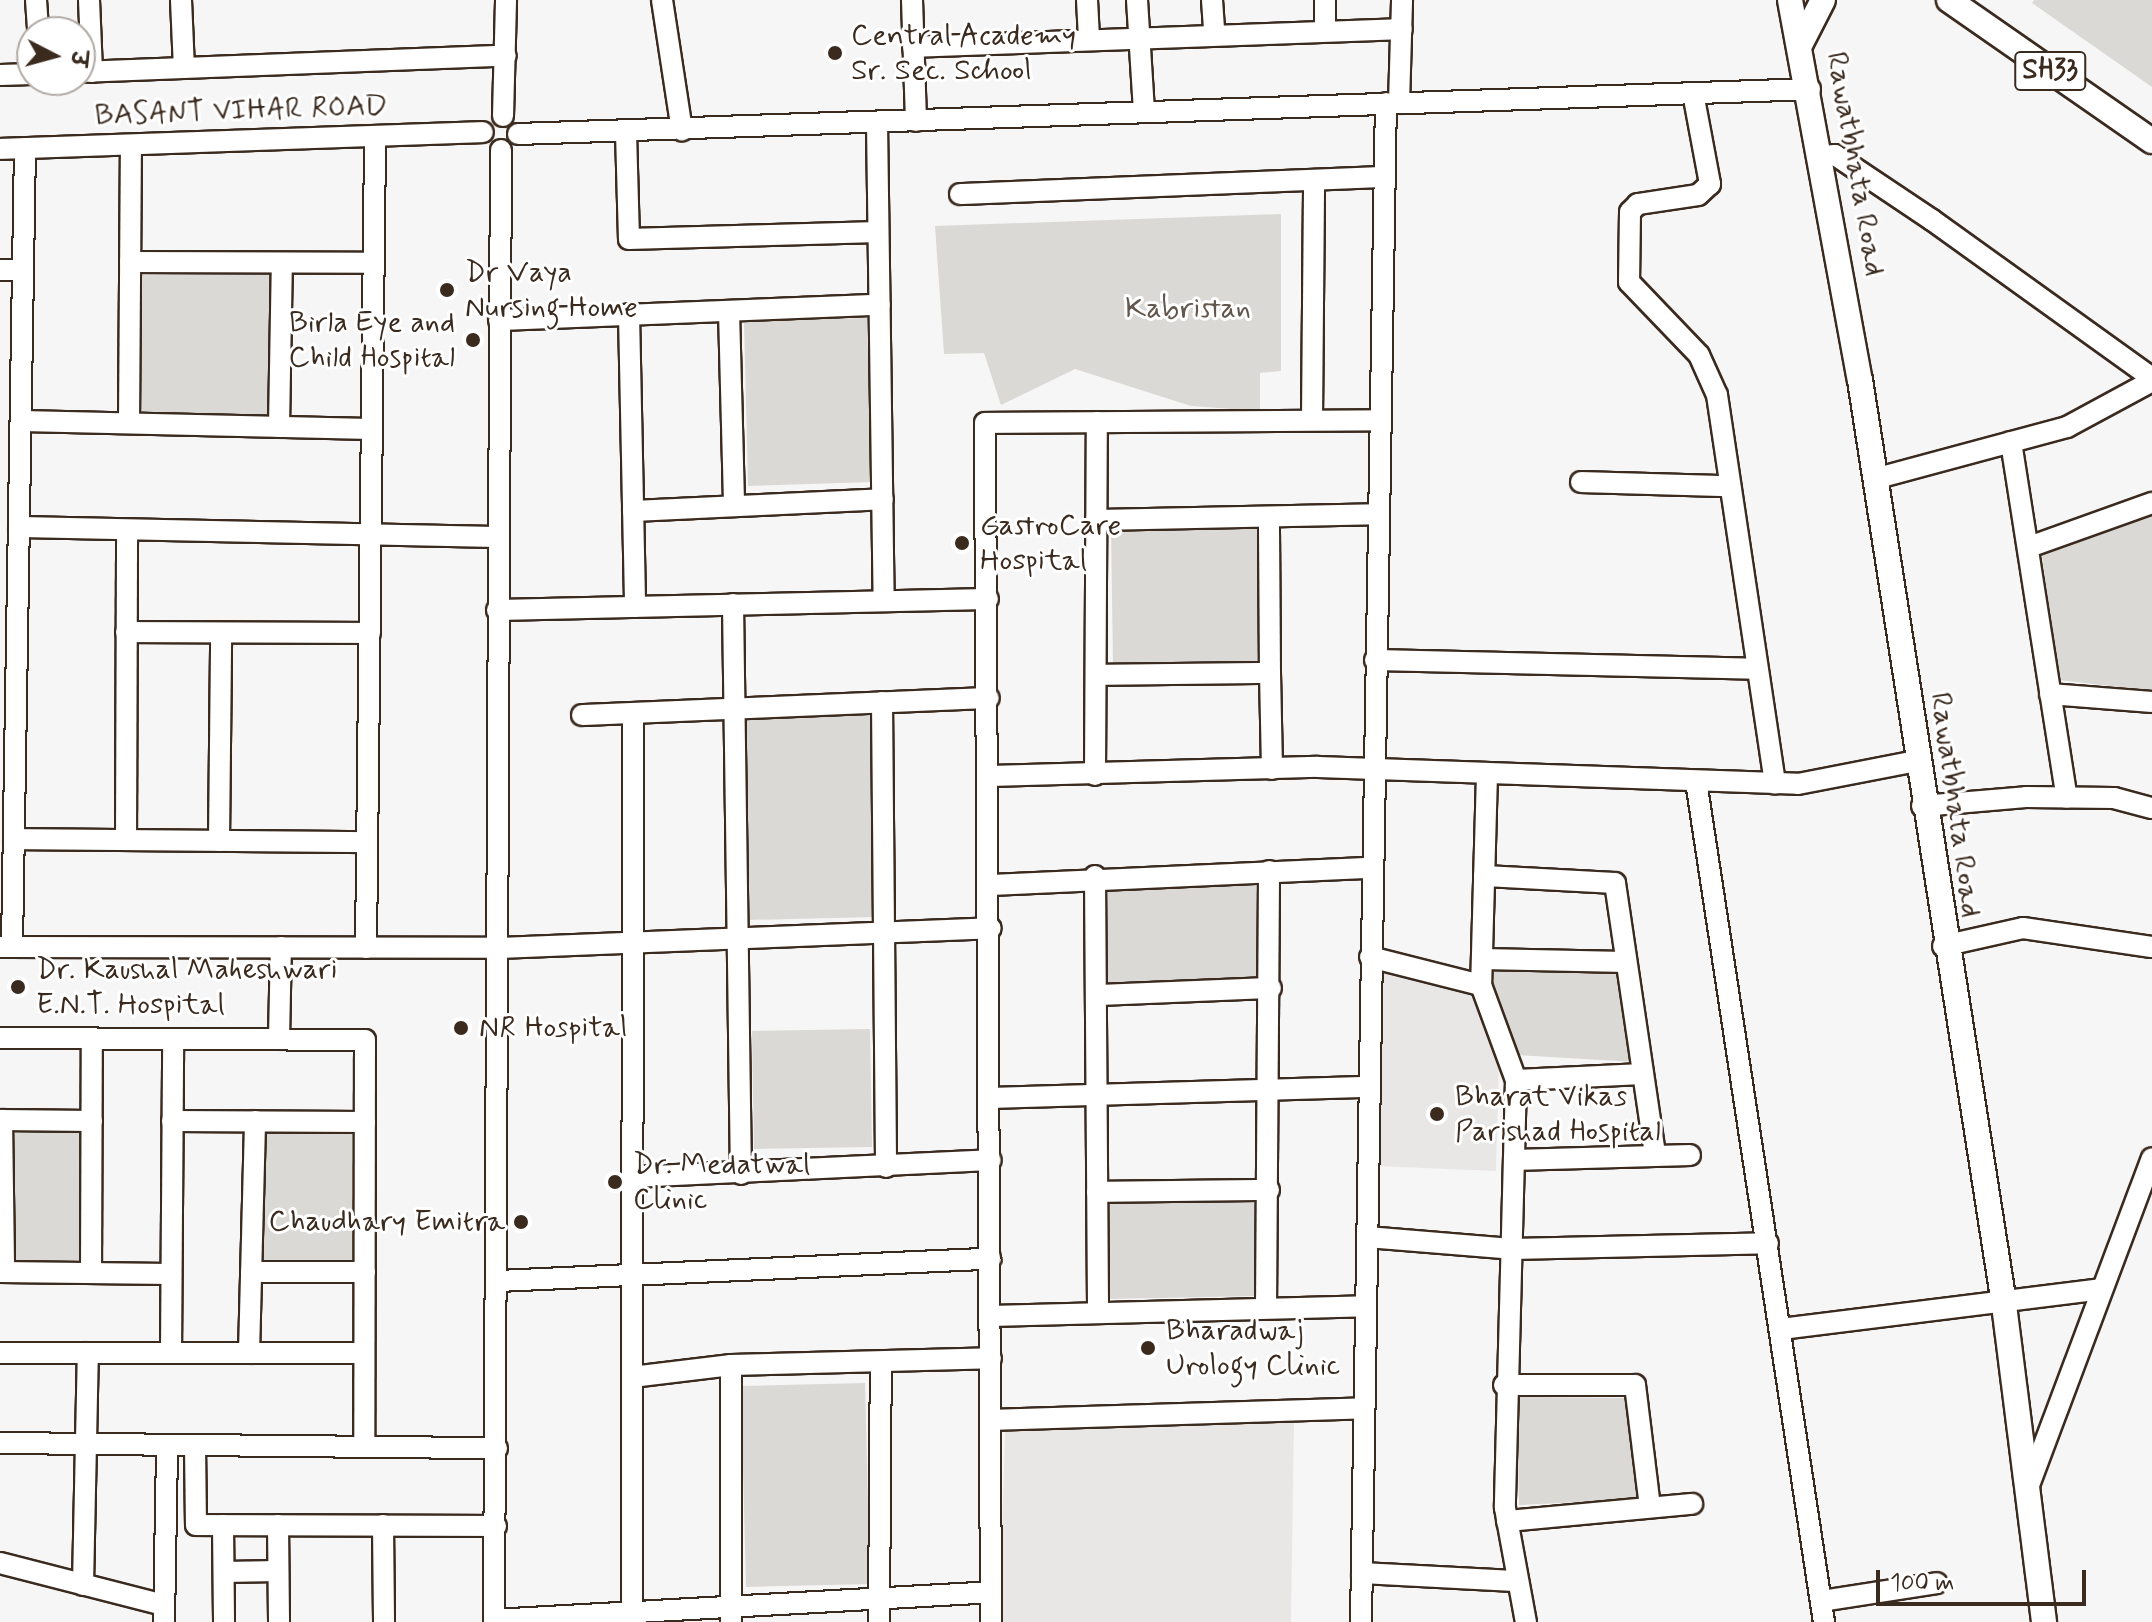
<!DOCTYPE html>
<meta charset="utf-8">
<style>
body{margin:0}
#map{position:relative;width:2152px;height:1622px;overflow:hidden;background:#f7f6f6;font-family:Mynerve,"Playpen Sans Deva",sans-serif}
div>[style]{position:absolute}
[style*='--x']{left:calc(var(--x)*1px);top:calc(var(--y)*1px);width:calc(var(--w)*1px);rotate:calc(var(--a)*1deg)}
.built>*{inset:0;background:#e9e7e6}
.green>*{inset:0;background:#dbd9d6}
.roads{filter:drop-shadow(2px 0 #3b2a1e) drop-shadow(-2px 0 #3b2a1e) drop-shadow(0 2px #3b2a1e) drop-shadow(0 -2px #3b2a1e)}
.minor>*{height:20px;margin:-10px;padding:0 10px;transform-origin:10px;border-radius:10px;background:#fff}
.major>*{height:24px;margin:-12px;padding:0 12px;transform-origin:12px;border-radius:12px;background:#fff}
.dots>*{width:22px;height:22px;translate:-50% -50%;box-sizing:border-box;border:4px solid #fff;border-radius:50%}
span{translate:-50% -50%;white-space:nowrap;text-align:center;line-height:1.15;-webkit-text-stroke:6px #fff;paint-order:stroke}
.shield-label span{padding:2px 6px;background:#fff;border:2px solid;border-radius:6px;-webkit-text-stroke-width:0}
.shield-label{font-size:28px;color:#3b2a1e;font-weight:700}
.poi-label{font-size:30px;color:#3b2a1e}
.left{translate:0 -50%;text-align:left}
.right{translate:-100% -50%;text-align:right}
.street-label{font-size:30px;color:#3b2a1e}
.park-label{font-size:30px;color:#63564c}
.north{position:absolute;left:16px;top:16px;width:80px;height:80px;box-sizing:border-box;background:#fff;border:2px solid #b1aaa5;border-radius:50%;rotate:96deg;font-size:22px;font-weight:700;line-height:32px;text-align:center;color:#3b2a1e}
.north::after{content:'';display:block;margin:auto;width:28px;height:36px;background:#3b2a1e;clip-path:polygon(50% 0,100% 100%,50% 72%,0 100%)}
.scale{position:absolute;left:1876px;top:1570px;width:210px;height:36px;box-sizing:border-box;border:4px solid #3b2a1e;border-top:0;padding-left:10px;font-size:24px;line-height:28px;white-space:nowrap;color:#3b2a1e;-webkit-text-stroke:6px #fff;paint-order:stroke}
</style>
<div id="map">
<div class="built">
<div style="clip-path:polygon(1378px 967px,1473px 993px,1499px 1063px,1496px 1171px,1376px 1166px)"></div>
<div style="clip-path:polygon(1294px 1420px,1291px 1622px,1000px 1622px,1005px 1429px)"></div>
</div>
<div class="green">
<div style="clip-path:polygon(2034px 0,2152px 0,2152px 87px,2032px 3px)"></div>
<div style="clip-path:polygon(1281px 214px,1281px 371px,1260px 373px,1260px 411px,1191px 406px,1075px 369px,1001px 405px,984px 353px,944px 354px,935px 226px)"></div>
<div style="clip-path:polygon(141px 270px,272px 273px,269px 417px,138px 415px)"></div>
<div style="clip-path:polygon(867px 318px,872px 482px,748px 486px,744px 321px)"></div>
<div style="clip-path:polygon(2152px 514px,2152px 691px,2059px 680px,2041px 549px)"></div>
<div style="clip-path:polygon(1260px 525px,1263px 662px,1113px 665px,1111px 528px)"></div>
<div style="clip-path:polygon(871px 712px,875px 917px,746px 920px,742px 715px)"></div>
<div style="clip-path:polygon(1258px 884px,1262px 978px,1106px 984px,1103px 890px)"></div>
<div style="clip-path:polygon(1494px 967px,1619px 971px,1635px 1062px,1517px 1055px,1494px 992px)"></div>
<div style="clip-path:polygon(870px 1029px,872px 1147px,754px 1149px,752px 1031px)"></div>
<div style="clip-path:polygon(11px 1127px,86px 1127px,86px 1262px,11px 1262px)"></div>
<div style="clip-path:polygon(358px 1127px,360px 1262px,264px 1263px,262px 1128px)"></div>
<div style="clip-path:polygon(1255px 1199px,1257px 1296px,1109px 1299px,1107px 1201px)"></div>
<div style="clip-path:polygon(865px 1383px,870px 1584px,746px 1587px,741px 1386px)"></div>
<div style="clip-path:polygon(1517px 1397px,1627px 1398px,1641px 1499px,1519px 1505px)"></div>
</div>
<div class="roads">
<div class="minor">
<div style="--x:36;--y:0;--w:32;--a:86"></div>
<div style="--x:89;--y:0;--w:72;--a:87.6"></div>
<div style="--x:181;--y:0;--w:68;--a:87.5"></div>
<div style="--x:662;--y:0;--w:132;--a:81.3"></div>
<div style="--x:912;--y:0;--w:121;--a:88.1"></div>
<div style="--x:1087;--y:0;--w:36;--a:87"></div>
<div style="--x:1137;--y:0;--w:112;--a:86.4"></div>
<div style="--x:1212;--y:0;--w:32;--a:86"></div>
<div style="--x:1325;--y:30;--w:30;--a:-90"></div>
<div style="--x:913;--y:47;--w:489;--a:-2.1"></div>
<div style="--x:80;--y:72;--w:426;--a:-2.2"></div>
<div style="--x:0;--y:75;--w:32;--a:-2"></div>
<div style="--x:1693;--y:93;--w:93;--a:79.4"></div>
<div style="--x:1710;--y:184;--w:16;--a:137"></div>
<div style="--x:1698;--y:195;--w:61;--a:171.5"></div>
<div style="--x:1638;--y:204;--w:11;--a:135"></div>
<div style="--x:1630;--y:212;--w:70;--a:90.8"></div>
<div style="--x:1629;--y:282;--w:101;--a:46.2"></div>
<div style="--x:1699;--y:355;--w:44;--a:65.8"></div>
<div style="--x:1717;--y:395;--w:393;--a:81.5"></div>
<div style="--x:1399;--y:103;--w:103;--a:-88.3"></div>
<div style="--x:503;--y:116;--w:116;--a:-88.5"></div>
<div style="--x:877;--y:123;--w:478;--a:89.2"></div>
<div style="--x:626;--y:132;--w:107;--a:88.4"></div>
<div style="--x:629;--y:239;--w:249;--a:-1.6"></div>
<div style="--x:518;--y:134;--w:1293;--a:-1.99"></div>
<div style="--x:0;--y:149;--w:483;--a:-2"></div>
<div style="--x:1823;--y:156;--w:12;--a:-5"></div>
<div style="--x:1835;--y:155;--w:117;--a:33.8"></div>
<div style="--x:1932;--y:220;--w:271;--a:35.7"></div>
<div style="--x:960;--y:194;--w:424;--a:-2.3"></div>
<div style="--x:130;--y:262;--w:244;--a:0.2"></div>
<div style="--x:0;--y:270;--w:23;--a:0"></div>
<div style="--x:729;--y:311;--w:195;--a:88.5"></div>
<div style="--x:629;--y:314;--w:293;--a:88.8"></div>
<div style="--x:499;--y:320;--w:381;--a:-2.3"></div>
<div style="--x:1312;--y:420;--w:240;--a:-89.5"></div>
<div style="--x:21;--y:421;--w:351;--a:1.3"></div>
<div style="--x:129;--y:423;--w:278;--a:-89.6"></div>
<div style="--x:279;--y:427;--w:164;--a:-89"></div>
<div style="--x:2011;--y:442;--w:360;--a:81.1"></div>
<div style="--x:1874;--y:479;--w:200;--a:-15.1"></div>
<div style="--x:2067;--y:427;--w:97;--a:-28.4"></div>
<div style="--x:1581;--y:482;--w:147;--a:1.6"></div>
<div style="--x:633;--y:511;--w:250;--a:-2.7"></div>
<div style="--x:1096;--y:520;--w:282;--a:-1.2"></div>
<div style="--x:19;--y:527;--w:479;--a:1.2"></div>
<div style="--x:2029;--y:547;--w:131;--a:-19.7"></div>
<div style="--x:733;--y:604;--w:570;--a:89.2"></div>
<div style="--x:497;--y:610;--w:491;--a:-1.3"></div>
<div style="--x:126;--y:632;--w:244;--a:0.2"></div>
<div style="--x:1375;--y:660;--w:382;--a:1.3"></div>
<div style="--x:1270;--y:673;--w:96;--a:88.8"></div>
<div style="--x:1096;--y:675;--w:174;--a:-0.7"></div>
<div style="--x:1270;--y:673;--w:156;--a:-90.4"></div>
<div style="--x:2050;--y:694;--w:102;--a:4.5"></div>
<div style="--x:882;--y:702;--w:465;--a:89.5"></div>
<div style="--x:582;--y:715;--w:407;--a:-2.4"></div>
<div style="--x:1487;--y:774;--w:211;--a:91.6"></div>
<div style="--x:1481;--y:985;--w:101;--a:69.8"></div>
<div style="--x:1516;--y:1080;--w:428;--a:91.5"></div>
<div style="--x:1505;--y:1508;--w:116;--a:79.6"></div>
<div style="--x:1095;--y:775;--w:353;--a:-89.7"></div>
<div style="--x:990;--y:776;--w:328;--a:-1.6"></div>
<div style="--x:1318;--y:767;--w:480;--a:2"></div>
<div style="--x:1798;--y:784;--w:120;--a:-11"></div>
<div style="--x:1696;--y:781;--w:851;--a:81.35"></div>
<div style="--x:1922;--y:806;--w:104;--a:-4.9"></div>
<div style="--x:2026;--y:797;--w:88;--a:0.7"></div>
<div style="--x:2114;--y:798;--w:39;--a:15"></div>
<div style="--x:14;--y:839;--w:353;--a:0.5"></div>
<div style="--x:126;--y:840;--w:310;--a:-89.8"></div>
<div style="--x:219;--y:841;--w:208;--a:-89.4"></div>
<div style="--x:1095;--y:876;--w:437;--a:89.6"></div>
<div style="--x:1484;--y:876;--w:131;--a:3.1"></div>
<div style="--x:1615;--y:883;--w:274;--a:81.6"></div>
<div style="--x:991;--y:885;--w:380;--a:-2.6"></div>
<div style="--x:1943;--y:946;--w:82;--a:-12.7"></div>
<div style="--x:2023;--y:928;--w:130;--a:8.4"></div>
<div style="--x:0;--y:947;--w:498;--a:0.1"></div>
<div style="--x:498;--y:948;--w:493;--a:-2.3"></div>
<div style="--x:12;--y:947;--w:799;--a:-89.07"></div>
<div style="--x:366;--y:948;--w:811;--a:-89.36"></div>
<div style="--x:1370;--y:957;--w:114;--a:14.2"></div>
<div style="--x:1482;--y:959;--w:144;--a:1.2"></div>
<div style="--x:1097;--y:995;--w:174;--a:-2.3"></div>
<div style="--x:0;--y:1038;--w:365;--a:0.3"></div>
<div style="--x:365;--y:1040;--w:407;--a:90.1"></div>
<div style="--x:279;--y:1039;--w:92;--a:-88.8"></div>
<div style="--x:1516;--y:1080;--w:127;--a:-2.7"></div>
<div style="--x:991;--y:1098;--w:378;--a:-1.7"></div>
<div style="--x:0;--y:1120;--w:92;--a:0.6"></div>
<div style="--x:2;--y:1120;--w:152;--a:89.2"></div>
<div style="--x:172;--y:1121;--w:193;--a:0.3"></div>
<div style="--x:1514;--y:1160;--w:176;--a:-1.6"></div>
<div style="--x:632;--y:1177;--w:359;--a:-2.7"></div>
<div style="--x:1097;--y:1192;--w:172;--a:-0.7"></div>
<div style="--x:1367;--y:1237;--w:145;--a:4.7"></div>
<div style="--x:1512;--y:1249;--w:256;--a:-1.3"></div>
<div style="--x:0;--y:1272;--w:171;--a:0.7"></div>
<div style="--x:251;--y:1272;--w:114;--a:0"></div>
<div style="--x:91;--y:1273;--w:234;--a:-89.8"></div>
<div style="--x:498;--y:1281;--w:493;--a:-2.6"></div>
<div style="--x:1266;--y:1308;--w:437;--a:-89.6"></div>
<div style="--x:991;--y:1316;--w:375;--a:-1.5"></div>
<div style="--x:1781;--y:1329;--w:322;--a:-7.1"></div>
<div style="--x:0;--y:1353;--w:364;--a:0"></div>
<div style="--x:171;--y:1353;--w:314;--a:-89.6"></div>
<div style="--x:249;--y:1353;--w:232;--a:-88.5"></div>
<div style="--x:731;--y:1365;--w:257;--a:90"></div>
<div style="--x:632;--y:1377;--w:100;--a:-6.9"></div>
<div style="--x:731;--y:1365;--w:260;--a:-1.5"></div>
<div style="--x:1504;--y:1385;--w:131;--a:0"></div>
<div style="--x:1635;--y:1385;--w:123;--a:83"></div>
<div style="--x:991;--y:1420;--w:373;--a:-1.8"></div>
<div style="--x:0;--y:1443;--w:497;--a:0.6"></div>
<div style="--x:195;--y:1445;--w:80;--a:89.3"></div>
<div style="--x:196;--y:1525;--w:300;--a:0.2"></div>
<div style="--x:2029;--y:1485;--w:349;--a:-69.4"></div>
<div style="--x:1507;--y:1521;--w:186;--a:-5.3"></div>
<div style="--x:223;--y:1525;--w:97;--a:89.4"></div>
<div style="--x:278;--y:1525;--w:97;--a:89.4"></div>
<div style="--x:383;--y:1525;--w:97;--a:89.4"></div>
<div style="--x:0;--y:1563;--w:169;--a:14.4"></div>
<div style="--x:224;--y:1572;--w:54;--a:-1.1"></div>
<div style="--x:1362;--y:1573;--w:152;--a:3"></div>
<div style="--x:83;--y:1585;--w:232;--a:-88.8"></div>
<div style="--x:1821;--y:1601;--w:117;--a:-8.8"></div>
<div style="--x:494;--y:1620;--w:498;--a:-3.2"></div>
<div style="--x:164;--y:1622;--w:177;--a:-89"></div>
<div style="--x:494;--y:1622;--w:1472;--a:-89.73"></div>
<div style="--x:632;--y:1622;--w:909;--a:-89.94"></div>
<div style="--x:879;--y:1622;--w:258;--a:-89.6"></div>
<div style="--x:991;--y:1622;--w:1199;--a:-90.29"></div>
<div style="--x:985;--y:423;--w:394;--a:-0.4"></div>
<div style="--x:1361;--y:1622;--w:1519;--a:-89.06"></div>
</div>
<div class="major">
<div style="--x:1790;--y:0;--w:386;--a:79.6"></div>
<div style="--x:1860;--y:380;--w:928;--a:81.14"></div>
<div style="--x:2003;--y:1297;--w:328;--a:82.8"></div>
<div style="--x:1949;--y:0;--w:247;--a:34.8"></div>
<div style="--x:1801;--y:43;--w:48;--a:-62.9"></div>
</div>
</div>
<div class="dots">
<div style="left:835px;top:53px;background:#3b2a1e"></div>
<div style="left:447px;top:290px;background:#3b2a1e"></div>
<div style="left:473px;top:340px;background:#3b2a1e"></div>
<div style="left:962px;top:543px;background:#3b2a1e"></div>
<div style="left:18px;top:987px;background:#3b2a1e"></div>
<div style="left:461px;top:1028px;background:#3b2a1e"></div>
<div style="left:1437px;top:1114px;background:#3b2a1e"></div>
<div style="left:615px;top:1182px;background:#3b2a1e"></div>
<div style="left:521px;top:1222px;background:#3b2a1e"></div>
<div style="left:1148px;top:1348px;background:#3b2a1e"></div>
</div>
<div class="shield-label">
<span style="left:2050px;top:71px">SH33</span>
</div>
<div class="poi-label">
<span class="left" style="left:851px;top:53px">Central Academy<br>Sr. Sec. School</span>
<span class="left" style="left:465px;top:290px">Dr Vaya<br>Nursing Home</span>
<span class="right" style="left:455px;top:340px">Birla Eye and<br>Child Hospital</span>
<span class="left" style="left:980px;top:543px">GastroCare<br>Hospital</span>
<span class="left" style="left:36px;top:987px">Dr. Kaushal Maheshwari<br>E.N.T. Hospital</span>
<span class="left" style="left:479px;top:1028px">NR Hospital</span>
<span class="left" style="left:1455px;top:1114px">Bharat Vikas<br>Parishad Hospital</span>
<span class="left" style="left:633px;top:1182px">Dr. Medatwal<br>Clinic</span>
<span class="right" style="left:505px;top:1222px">Chaudhary Emitra</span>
<span class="left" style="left:1166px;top:1348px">Bharadwaj<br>Urology Clinic</span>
</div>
<div class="street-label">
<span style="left:241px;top:111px;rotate:-2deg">BASANT VIHAR ROAD</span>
<span style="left:1855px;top:164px;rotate:80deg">Rawatbhata Road</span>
<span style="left:1955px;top:805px;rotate:82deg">Rawatbhata Road</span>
</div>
<div class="park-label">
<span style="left:1188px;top:309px">Kabristan</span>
</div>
<div class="north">उ</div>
<div class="scale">100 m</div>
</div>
